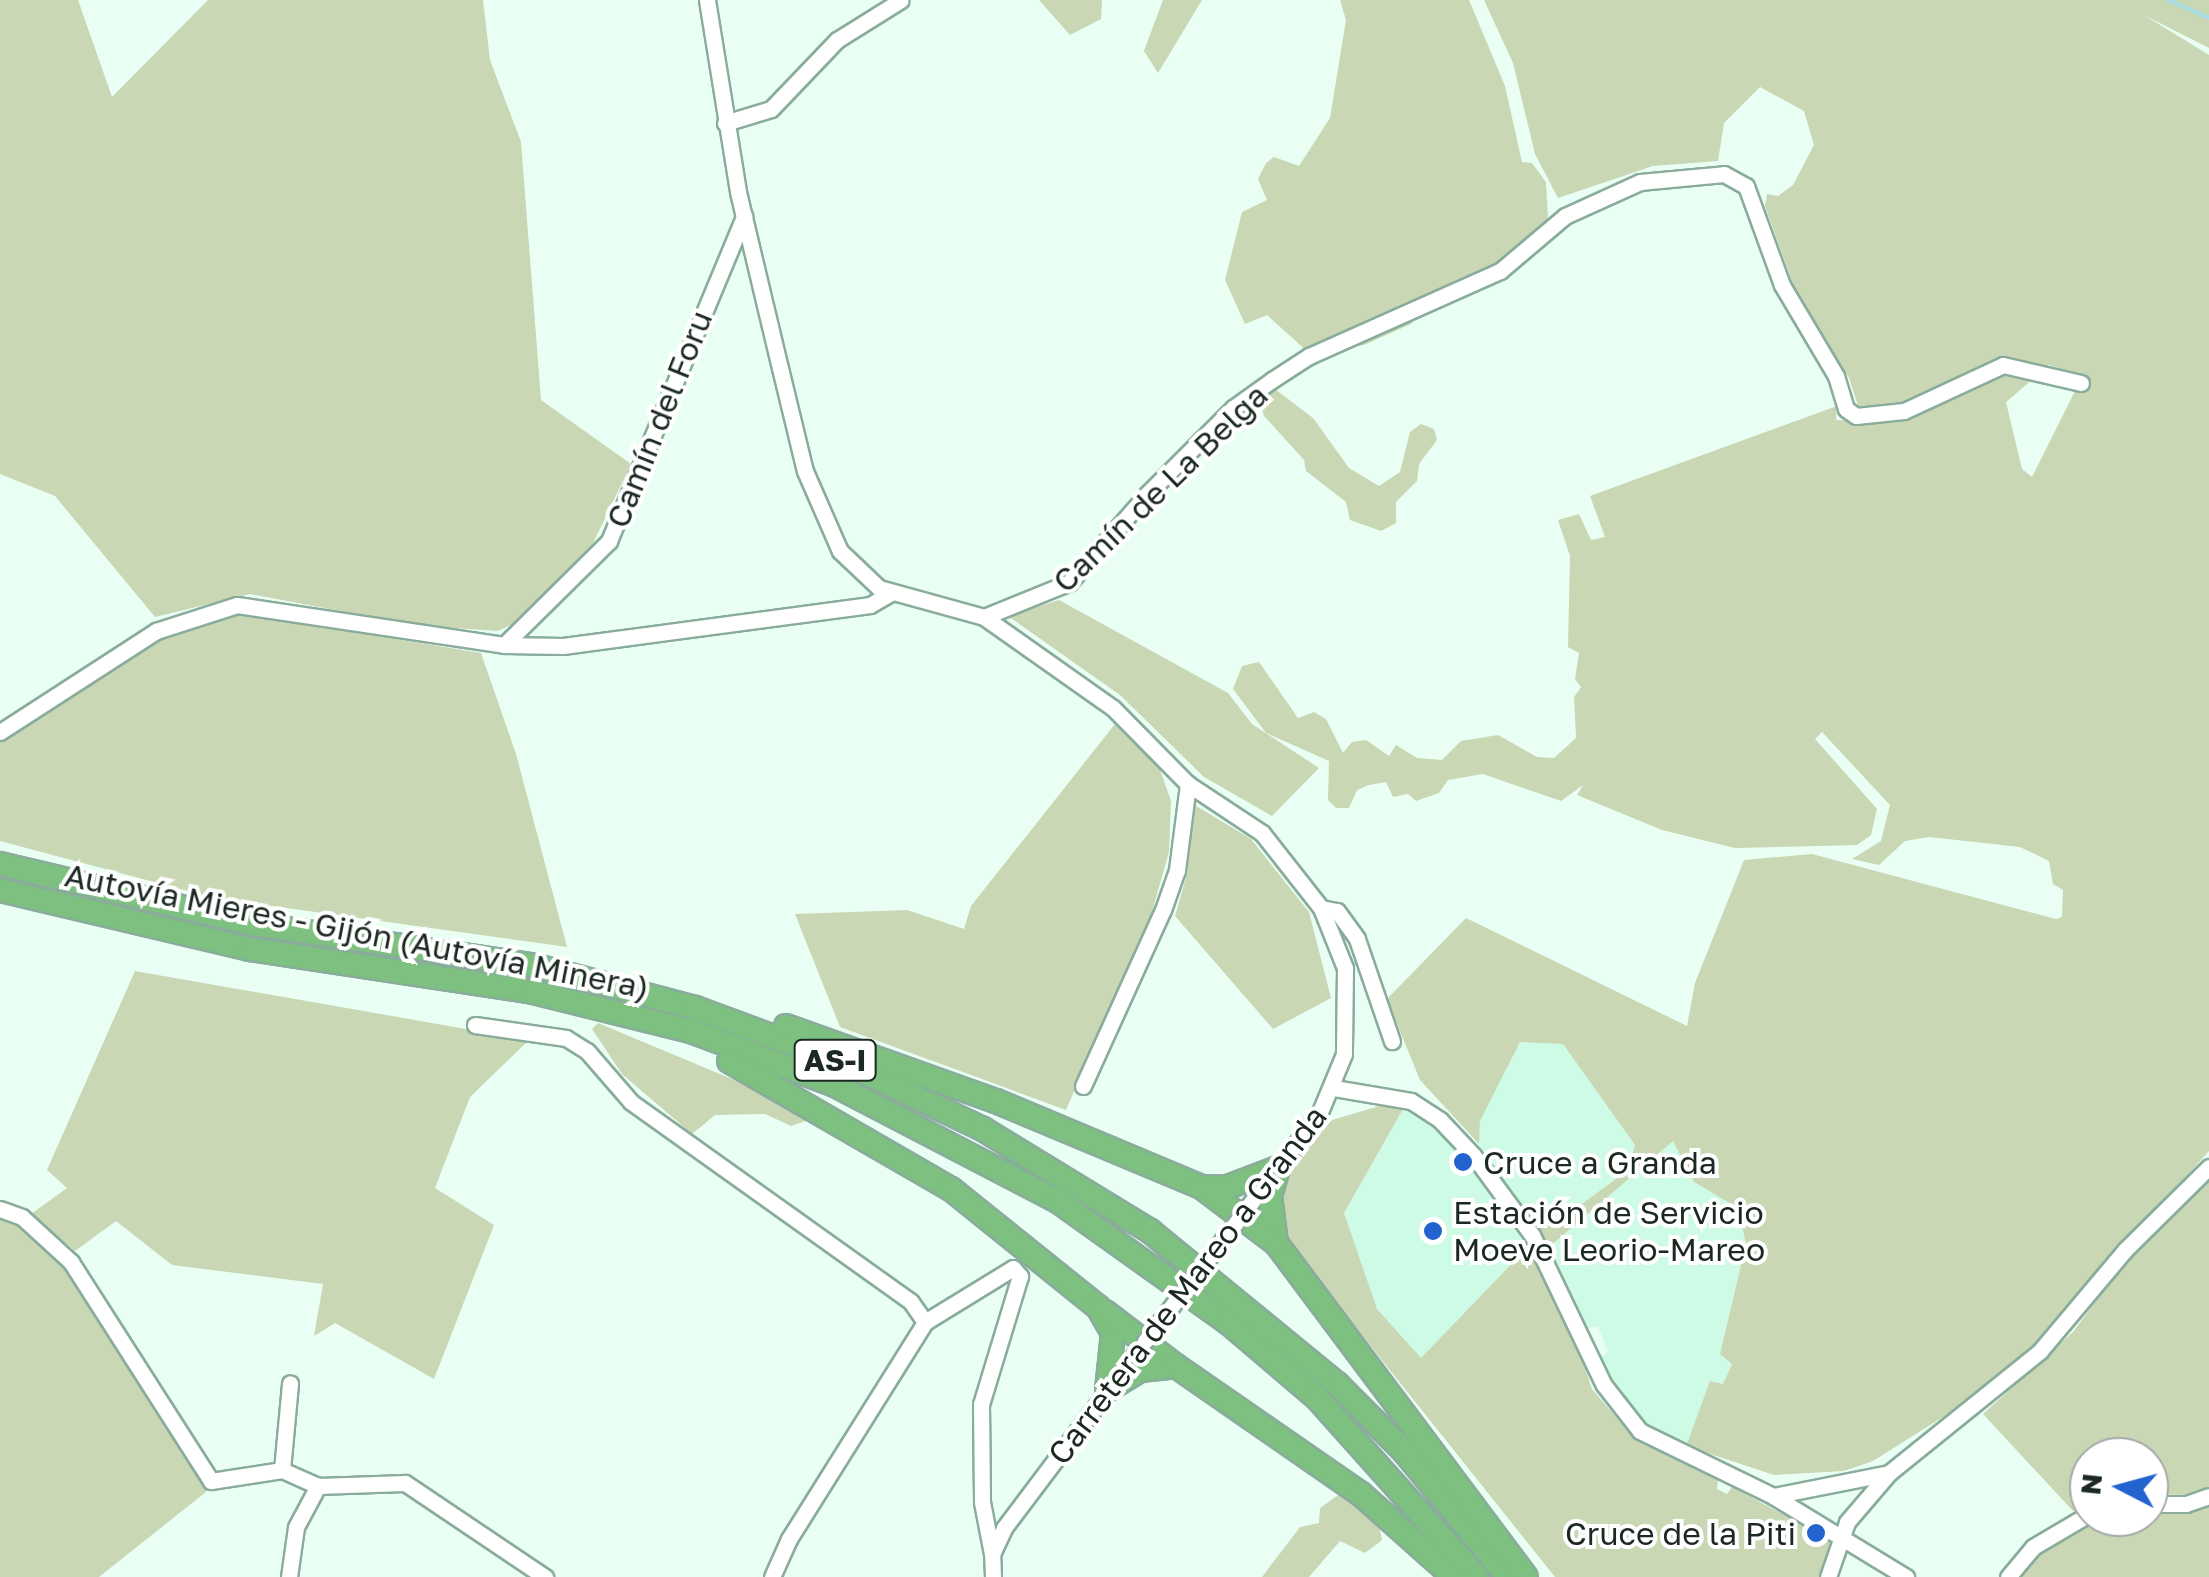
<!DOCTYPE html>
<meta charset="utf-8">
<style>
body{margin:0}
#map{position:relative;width:2209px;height:1577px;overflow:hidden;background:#e9fff4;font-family:"Golos Text",sans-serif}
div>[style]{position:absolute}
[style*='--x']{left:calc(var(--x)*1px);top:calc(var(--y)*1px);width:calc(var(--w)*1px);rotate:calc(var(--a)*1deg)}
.built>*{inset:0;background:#cdfbe5}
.green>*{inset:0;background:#c9d7b5}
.stream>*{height:4px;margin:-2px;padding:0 2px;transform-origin:2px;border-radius:2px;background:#a9dee2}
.roads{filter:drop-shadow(2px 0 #89ac9b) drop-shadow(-2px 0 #89ac9b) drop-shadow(0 2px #89ac9b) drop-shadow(0 -2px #89ac9b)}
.minor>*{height:15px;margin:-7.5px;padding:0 7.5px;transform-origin:7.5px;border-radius:7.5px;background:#fff}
.highway>*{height:22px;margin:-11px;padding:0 11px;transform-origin:11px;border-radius:11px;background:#7dc080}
.bridges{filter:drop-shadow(2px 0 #89ac9b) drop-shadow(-2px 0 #89ac9b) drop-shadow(0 2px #89ac9b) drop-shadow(0 -2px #89ac9b)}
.minor-bridge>*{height:15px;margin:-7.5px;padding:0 7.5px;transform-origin:7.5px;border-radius:7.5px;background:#fff}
.dots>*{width:28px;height:28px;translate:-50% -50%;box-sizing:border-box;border:5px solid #fff;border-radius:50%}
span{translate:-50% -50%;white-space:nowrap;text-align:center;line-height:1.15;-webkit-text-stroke:8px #fff;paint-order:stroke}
.shield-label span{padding:2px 8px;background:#fff;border:2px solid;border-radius:8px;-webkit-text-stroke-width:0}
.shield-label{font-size:30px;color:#1b2922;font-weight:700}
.street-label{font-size:32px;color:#1b2922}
.poi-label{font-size:32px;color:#1b2922}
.left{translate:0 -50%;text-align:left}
.right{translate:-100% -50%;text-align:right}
.north{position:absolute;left:2069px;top:1437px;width:100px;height:100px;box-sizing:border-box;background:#fff;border:2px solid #a4a9a7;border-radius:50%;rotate:276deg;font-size:28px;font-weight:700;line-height:40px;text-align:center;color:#1b2922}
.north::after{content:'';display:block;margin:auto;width:35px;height:45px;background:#2363d0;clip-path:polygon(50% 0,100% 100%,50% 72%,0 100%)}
</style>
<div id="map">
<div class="built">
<div style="clip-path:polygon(1519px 1042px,1563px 1044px,1635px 1145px,1628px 1170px,1560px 1220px,1528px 1217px,1479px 1144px,1480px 1121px)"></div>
<div style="clip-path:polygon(1403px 1109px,1432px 1124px,1475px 1169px,1527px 1248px,1422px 1359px,1376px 1309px,1344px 1213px)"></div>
<div style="clip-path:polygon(1673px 1140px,1694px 1182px,1738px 1208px,1746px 1244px,1720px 1354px,1732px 1363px,1723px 1384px,1710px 1381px,1686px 1446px,1645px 1427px,1606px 1378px,1598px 1361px,1608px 1351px,1598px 1327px,1583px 1328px,1548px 1248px)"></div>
</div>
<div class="green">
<div style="clip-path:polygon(0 0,78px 0,112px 97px,208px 0,483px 0,490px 60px,521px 142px,541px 400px,631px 464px,585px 560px,519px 621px,498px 631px,414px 625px,250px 594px,155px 617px,55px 496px,0 474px)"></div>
<div style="clip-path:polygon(1039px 0,1102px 0,1101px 19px,1070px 35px)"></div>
<div style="clip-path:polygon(1163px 0,1202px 0,1158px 73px,1144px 51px)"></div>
<div style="clip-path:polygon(1340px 0,1469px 0,1505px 86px,1522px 162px,1532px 163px,1546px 182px,1548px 218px,1530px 246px,1419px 312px,1411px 324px,1364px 345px,1310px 354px,1267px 315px,1245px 324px,1225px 280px,1242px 212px,1267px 200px,1258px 179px,1266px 163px,1274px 157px,1299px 166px,1330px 118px,1346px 20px)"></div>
<div style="clip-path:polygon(evenodd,1484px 0,2209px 0,2209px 48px,2144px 15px,2209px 55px,2209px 1151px,2034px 1346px,1943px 1417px,1873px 1461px,1844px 1471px,1774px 1475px,1686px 1446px,1710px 1381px,1723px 1384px,1732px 1364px,1720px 1354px,1746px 1244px,1738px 1208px,1694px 1182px,1673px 1141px,1548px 1248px,1528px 1217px,1560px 1220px,1628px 1170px,1635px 1145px,1563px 1044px,1520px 1042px,1480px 1121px,1479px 1144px,1420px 1080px,1387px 999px,1466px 918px,1687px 1026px,1695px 983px,1744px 860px,1812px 854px,2056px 919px,2062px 917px,2063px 890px,2053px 884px,2049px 861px,2020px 847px,1929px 837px,1905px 841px,1879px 865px,1852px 859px,1881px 841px,1890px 805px,1822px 732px,1815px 739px,1877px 809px,1871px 835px,1857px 845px,1735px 848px,1662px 830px,1577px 795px,1583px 785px,1561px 801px,1483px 774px,1448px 780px,1439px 793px,1416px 801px,1408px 794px,1393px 797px,1386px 782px,1369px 785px,1357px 790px,1349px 808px,1336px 808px,1328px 800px,1329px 761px,1266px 733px,1233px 689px,1242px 666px,1259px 662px,1298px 718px,1314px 712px,1326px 719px,1343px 753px,1352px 742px,1366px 740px,1389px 756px,1396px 745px,1417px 758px,1442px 760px,1461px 741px,1498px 735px,1537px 757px,1554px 758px,1576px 738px,1574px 697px,1581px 687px,1575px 679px,1579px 653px,1568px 647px,1570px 556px,1558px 520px,1579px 514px,1591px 540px,1605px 537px,1590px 496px,1837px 406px,1836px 420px,1863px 421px,1849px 378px,1798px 298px,1765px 206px,1767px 194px,1778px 196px,1793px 185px,1814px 145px,1804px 111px,1760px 87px,1724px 123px,1718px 161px,1653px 166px,1558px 198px,1535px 154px,1513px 63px,1484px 0,2049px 365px,2082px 377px,2032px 477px,2022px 469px,2006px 402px,2049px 365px)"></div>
<div style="clip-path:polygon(1271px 386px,1313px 418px,1349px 468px,1379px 486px,1400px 472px,1410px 432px,1421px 424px,1434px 429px,1437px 440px,1419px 464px,1417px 481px,1396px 502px,1396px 523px,1381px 531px,1350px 520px,1346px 502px,1306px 471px,1304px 460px,1264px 416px,1261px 405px)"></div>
<div style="clip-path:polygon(1059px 600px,1228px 693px,1252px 724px,1319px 768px,1272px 816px,1204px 777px,1120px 695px,1008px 616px)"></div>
<div style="clip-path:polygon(238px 613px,481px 653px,516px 754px,567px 947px,214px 898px,0 841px,0 741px,167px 634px)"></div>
<div style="clip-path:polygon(1115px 724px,1159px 767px,1171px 801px,1169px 852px,1152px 912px,1066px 1110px,840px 1027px,795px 914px,907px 910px,964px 929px,971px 906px)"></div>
<div style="clip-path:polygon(1193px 804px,1251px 839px,1309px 912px,1331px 998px,1273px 1029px,1175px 916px,1187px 874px)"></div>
<div style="clip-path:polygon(135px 971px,529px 1040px,470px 1097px,435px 1188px,494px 1225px,434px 1379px,335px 1323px,314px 1336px,323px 1284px,172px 1265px,116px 1221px,75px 1251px,31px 1214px,67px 1188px,47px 1170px)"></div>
<div style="clip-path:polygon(598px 1023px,784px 1101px,812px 1119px,791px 1126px,765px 1114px,715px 1115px,692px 1134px,622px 1074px,592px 1029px)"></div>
<div style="clip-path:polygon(1386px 1104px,1403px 1109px,1344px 1213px,1377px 1309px,1421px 1358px,1527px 1248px,1577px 1344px,1592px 1389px,1635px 1439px,1718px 1480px,1717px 1489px,1727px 1494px,1732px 1487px,1831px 1540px,1820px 1577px,1555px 1577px,1286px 1240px,1279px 1202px,1296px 1159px,1332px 1120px)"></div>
<div style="clip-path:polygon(2209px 1180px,2209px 1487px,2183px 1495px,2149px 1494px,2149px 1457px,2089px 1457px,2089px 1506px,2073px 1511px,1983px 1414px,2073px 1332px,2130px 1255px)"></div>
<div style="clip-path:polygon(0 1217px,29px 1231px,82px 1289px,206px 1485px,206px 1492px,99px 1577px,0 1577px)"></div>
<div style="clip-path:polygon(1341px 1493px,1379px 1525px,1382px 1540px,1365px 1553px,1340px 1541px,1309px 1577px,1262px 1577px,1300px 1527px,1319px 1523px,1320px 1508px)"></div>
<div style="clip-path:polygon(2209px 1503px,2209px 1577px,2021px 1577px,2039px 1553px,2101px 1517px,2149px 1517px,2149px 1510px)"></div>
</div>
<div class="stream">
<div style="--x:2168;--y:0;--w:45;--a:23.7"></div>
</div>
<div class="roads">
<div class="minor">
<div style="--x:707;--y:0;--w:194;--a:80.8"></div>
<div style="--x:738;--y:192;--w:181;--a:76.6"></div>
<div style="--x:780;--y:368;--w:106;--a:76.4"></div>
<div style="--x:805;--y:471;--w:87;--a:66.4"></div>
<div style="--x:840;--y:551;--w:54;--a:43.5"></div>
<div style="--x:879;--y:588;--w:109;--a:15.4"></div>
<div style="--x:984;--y:617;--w:158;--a:35.2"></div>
<div style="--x:1113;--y:708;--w:107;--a:45.4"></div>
<div style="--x:1188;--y:784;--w:89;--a:33.5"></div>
<div style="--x:1262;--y:833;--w:95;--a:51.8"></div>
<div style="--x:1321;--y:908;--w:65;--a:68.2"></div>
<div style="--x:1345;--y:968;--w:86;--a:90.7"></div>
<div style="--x:1344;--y:1054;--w:63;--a:112.5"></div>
<div style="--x:1320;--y:1112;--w:132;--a:127.3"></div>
<div style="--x:725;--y:123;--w:48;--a:-16.9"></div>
<div style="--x:771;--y:109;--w:95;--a:-46.3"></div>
<div style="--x:837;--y:40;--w:75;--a:-32"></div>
<div style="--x:984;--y:617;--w:93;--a:-22.1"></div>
<div style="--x:1070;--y:582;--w:117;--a:-48.8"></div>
<div style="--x:1147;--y:494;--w:122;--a:-45"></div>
<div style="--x:1233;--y:408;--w:48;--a:-35.7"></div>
<div style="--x:1272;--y:380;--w:44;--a:-33"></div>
<div style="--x:1309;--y:356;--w:209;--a:-24"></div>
<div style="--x:1500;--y:271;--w:85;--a:-40.2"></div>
<div style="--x:1565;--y:216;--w:82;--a:-24.4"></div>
<div style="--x:1640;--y:182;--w:84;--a:-5.4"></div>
<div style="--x:1724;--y:174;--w:25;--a:29"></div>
<div style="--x:1746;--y:186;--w:105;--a:70"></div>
<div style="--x:1782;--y:285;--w:106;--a:59.3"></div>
<div style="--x:1836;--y:376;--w:34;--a:73"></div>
<div style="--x:1846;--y:409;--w:12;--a:35"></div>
<div style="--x:1856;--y:416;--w:48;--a:-5.9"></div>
<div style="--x:1904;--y:411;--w:109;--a:-24.9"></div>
<div style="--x:2003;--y:365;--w:80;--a:13"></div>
<div style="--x:504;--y:645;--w:148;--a:-44.7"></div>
<div style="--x:609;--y:541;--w:352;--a:-67.4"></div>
<div style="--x:0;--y:732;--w:186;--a:-32.9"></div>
<div style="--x:156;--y:631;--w:85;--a:-17.8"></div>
<div style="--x:237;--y:605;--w:270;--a:8.5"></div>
<div style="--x:504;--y:645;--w:59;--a:1"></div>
<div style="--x:563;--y:646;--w:310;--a:-7.6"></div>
<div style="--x:870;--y:605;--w:24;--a:-30"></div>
<div style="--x:1321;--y:908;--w:16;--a:11"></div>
<div style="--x:1337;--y:911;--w:34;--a:54"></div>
<div style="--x:1357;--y:939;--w:108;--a:71.1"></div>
<div style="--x:475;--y:1025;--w:92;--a:8.1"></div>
<div style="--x:566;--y:1038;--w:25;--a:32"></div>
<div style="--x:587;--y:1051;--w:67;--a:49.2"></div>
<div style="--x:631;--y:1102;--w:344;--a:35.5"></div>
<div style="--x:911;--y:1302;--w:24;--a:55"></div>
<div style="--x:1083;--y:1086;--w:193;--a:-65.6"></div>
<div style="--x:1163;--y:910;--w:42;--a:-70.7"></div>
<div style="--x:1177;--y:870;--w:87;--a:-82.7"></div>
<div style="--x:1334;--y:1088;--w:78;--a:9.6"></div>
<div style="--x:1411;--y:1101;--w:35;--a:33"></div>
<div style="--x:1440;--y:1120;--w:48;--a:46.7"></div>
<div style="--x:1473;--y:1155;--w:99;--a:53.6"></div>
<div style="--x:1532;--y:1235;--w:166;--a:64.4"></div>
<div style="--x:1604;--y:1385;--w:58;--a:52"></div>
<div style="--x:1640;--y:1431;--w:148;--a:26"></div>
<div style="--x:1773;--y:1496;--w:156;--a:31.3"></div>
<div style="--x:0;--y:1209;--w:23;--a:20"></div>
<div style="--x:22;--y:1217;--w:67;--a:42.6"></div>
<div style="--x:71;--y:1262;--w:260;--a:57.4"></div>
<div style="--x:211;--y:1481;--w:72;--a:-8.8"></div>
<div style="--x:282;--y:1470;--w:39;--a:24"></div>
<div style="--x:318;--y:1486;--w:87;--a:-2"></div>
<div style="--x:405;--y:1483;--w:169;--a:33.9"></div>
<div style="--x:282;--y:1470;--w:87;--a:-84.7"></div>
<div style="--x:1773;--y:1496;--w:118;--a:-11.2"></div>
<div style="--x:2149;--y:1504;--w:37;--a:0"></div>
<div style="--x:2186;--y:1504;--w:24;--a:-19"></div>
<div style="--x:289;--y:1577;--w:50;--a:-82"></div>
<div style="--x:296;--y:1527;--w:47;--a:-61.8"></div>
<div style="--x:772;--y:1577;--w:42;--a:-65.9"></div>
<div style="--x:789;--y:1539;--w:256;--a:-57.9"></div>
<div style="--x:925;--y:1322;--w:103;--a:-31.5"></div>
<div style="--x:1013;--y:1268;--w:11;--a:49"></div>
<div style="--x:1020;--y:1276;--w:134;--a:106.9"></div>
<div style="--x:981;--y:1404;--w:98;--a:89.4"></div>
<div style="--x:982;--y:1502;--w:53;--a:79.1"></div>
<div style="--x:993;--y:1577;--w:23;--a:-92"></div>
<div style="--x:992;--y:1554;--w:29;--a:-65"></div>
<div style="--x:1004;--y:1528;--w:234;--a:-53"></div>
<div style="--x:1828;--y:1577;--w:58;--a:-70.9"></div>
<div style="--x:1847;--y:1522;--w:65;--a:-49.4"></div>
<div style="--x:1889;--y:1473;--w:194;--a:-38.9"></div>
<div style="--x:2040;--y:1351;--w:132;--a:-49.9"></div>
<div style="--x:2125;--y:1250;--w:118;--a:-44.7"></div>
<div style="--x:2008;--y:1577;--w:39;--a:-50"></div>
<div style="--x:2033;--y:1547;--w:65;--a:-30.5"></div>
</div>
<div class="highway">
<div style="--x:0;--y:864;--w:260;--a:13.3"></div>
<div style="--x:253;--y:924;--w:286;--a:8.4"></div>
<div style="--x:536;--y:966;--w:164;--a:14.8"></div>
<div style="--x:695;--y:1008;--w:161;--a:20.3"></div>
<div style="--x:846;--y:1064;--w:152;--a:25.4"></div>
<div style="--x:983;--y:1129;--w:196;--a:31.4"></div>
<div style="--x:1150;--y:1231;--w:242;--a:39.3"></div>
<div style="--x:1337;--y:1384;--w:95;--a:45"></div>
<div style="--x:1404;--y:1451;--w:163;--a:50.5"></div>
<div style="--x:0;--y:890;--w:257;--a:13.3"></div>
<div style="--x:250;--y:949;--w:286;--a:8.6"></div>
<div style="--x:533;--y:992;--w:163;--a:13.9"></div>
<div style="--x:691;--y:1031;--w:152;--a:20.5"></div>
<div style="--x:833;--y:1084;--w:254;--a:27.5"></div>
<div style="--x:1058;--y:1201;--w:210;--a:35.5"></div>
<div style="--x:1229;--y:1323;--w:116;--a:40.4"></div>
<div style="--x:1317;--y:1398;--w:240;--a:48.2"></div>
<div style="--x:786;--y:1026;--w:223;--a:19.7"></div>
<div style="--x:996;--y:1101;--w:223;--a:22.7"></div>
<div style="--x:1202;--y:1187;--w:23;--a:2"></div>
<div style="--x:1225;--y:1188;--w:57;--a:-20.7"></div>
<div style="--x:729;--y:1061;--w:256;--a:30"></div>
<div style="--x:951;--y:1189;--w:189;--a:38.8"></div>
<div style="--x:1098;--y:1307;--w:30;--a:60"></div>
<div style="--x:1113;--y:1333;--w:57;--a:96"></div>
<div style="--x:1278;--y:1168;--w:29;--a:106"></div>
<div style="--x:1270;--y:1196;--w:47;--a:82.7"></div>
<div style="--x:1276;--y:1243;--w:417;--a:53.2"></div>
<div style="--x:1203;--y:1188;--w:91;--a:37"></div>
<div style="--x:1105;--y:1312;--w:89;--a:37.3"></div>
<div style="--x:1107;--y:1390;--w:39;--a:-31"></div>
<div style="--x:1140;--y:1370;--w:36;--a:-6"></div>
<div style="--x:1176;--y:1366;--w:225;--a:34.7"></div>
<div style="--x:1361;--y:1494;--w:125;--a:41.7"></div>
</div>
</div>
<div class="bridges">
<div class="minor-bridge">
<div style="--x:1145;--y:1341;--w:156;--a:-52.5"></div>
</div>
</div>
<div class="dots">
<div style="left:1463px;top:1162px;background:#2363d0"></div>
<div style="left:1433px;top:1231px;background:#2363d0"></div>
<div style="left:1816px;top:1533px;background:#2363d0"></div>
</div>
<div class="shield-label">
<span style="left:835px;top:1060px">AS-I</span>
</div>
<div class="street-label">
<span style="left:659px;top:419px;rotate:-68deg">Camín del Foru</span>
<span style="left:1160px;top:488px;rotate:-44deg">Camín de La Belga</span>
<span style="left:357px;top:931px;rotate:11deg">Autovía Mieres - Gijón (Autovía Minera)</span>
<span style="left:1187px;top:1285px;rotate:-53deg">Carretera de Mareo a Granda</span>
</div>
<div class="poi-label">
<span class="left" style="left:1483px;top:1162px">Cruce a Granda</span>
<span class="left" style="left:1453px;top:1231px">Estación de Servicio<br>Moeve Leorio-Mareo</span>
<span class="right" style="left:1796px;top:1533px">Cruce de la Piti</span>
</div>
<div class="north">N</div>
</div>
